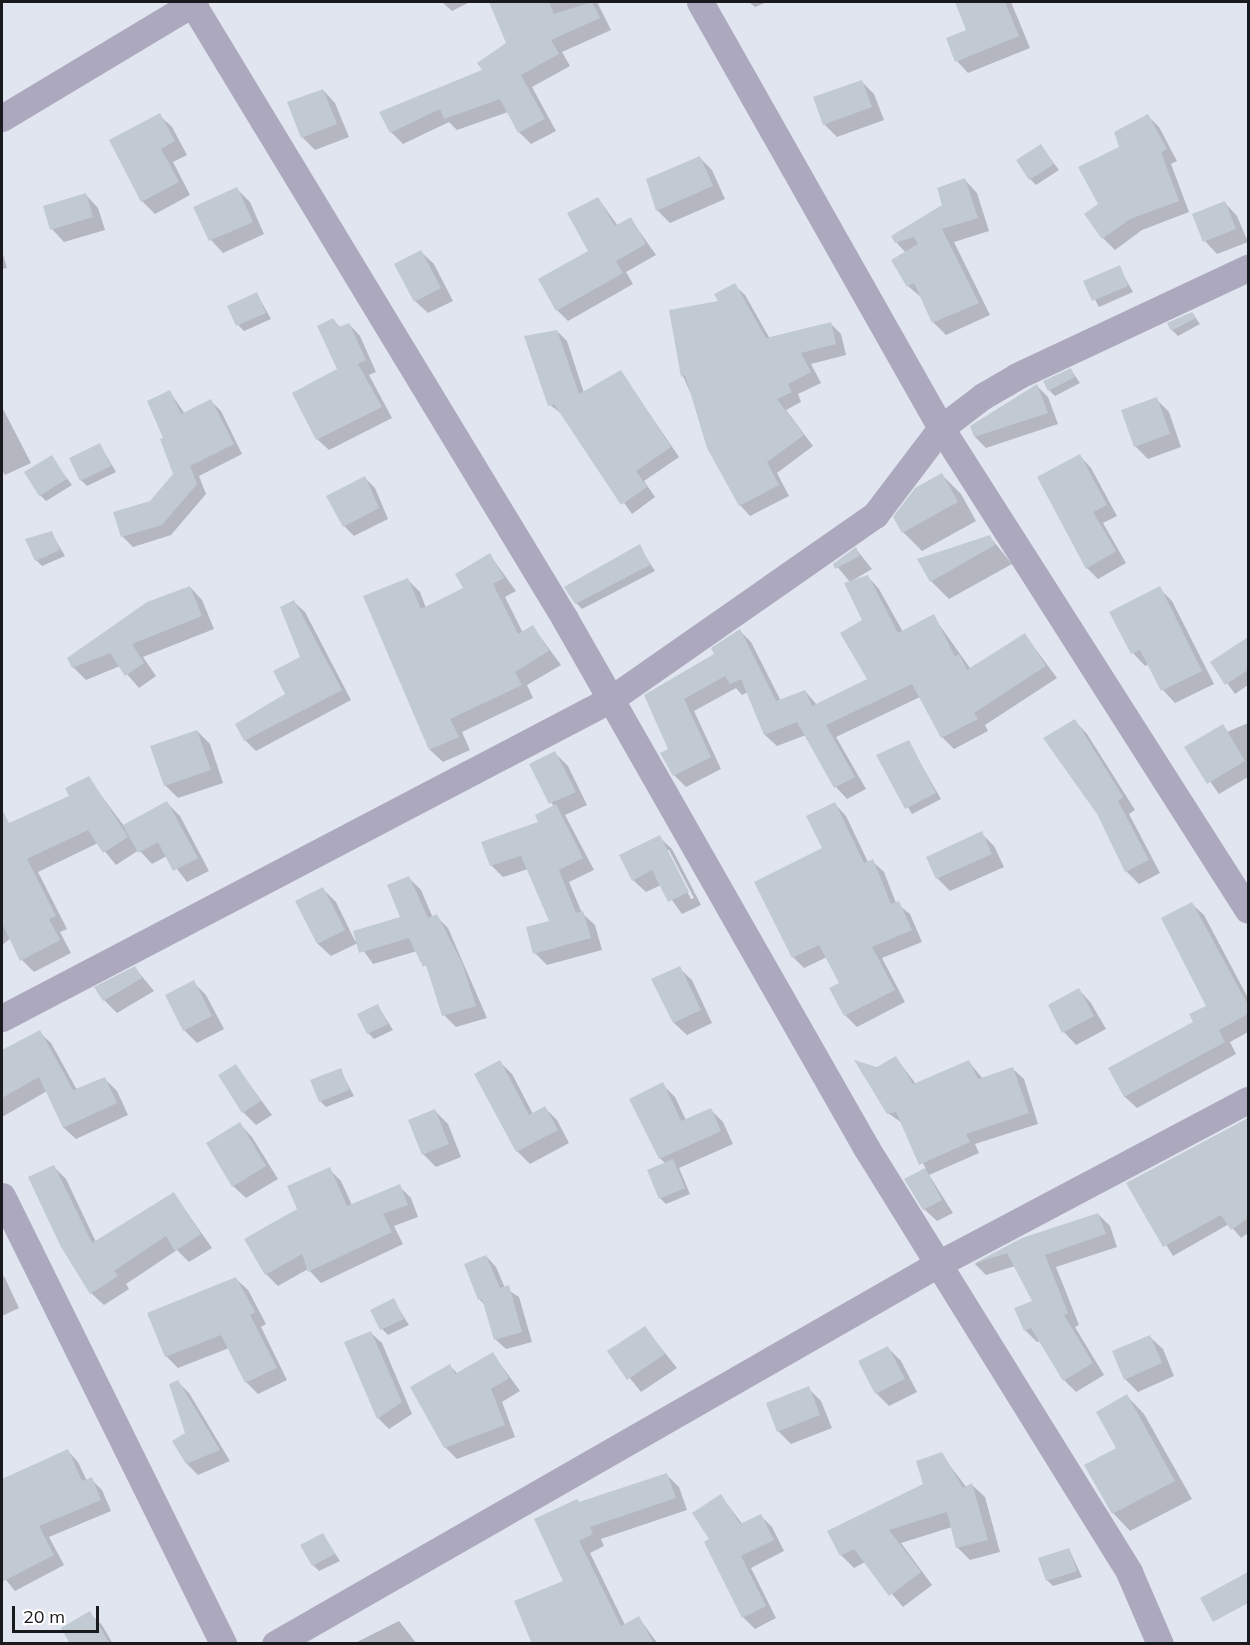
<!DOCTYPE html>
<style>
body{margin:0}
#map{position:relative;width:1250px;height:1645px;overflow:hidden;background:#e1e5f0;font-family:Mulish,sans-serif}
div>[style]{position:absolute}
[style*='--x']{left:calc(var(--x)*1px);top:calc(var(--y)*1px);width:calc(var(--w)*1px);rotate:calc(var(--a)*1deg)}
.shadow>*{inset:0;background:#0003}
.building>*{inset:0;background:#c1cad2}
.minor>*{height:27px;margin:-13.5px;padding:0 13.5px;transform-origin:13.5px;border-radius:13.5px;background:#aca8be}
span{translate:-50% -50%;white-space:nowrap;text-align:center;line-height:1.15;-webkit-text-stroke:5px #fff;paint-order:stroke}
.frame{position:absolute;inset:0;border:3px solid #181a1d;pointer-events:none}
.scale{position:absolute;left:12px;top:1606px;width:87px;height:27px;box-sizing:border-box;border:3px solid #181a1d;border-top:0;padding-left:8px;font-size:18px;line-height:21px;white-space:nowrap;color:#181a1d;-webkit-text-stroke:4px #fff;paint-order:stroke}
</style>
<div id="map">
<div class="shadow">
<div style="clip-path:polygon(442px 2px,470px 2px,452px 11px)"></div>
<div style="clip-path:polygon(491px 2px,597px 2px,611px 30px,562px 52px,570px 66px,532px 87px,556px 131px,531px 144px,519px 132px,508px 112px,457px 130px,449px 122px,403px 144px,391px 132px,484px 71px,508px 43px)"></div>
<div style="clip-path:polygon(749px 2px,767px 2px,755px 7px)"></div>
<div style="clip-path:polygon(956px 2px,1011px 2px,1030px 48px,968px 73px,957px 61px,968px 31px)"></div>
<div style="clip-path:polygon(861px 81px,874px 94px,884px 120px,837px 137px,824px 124px)"></div>
<div style="clip-path:polygon(323px 90px,335px 103px,349px 137px,315px 150px,302px 137px)"></div>
<div style="clip-path:polygon(159px 115px,172px 127px,187px 155px,173px 162px,190px 195px,155px 214px,142px 201px,111px 141px)"></div>
<div style="clip-path:polygon(1148px 116px,1159px 127px,1177px 161px,1171px 164px,1189px 212px,1142px 230px,1115px 250px,1103px 238px,1100px 205px,1121px 147px)"></div>
<div style="clip-path:polygon(1041px 146px,1059px 170px,1036px 185px,1030px 179px)"></div>
<div style="clip-path:polygon(700px 158px,712px 170px,725px 199px,670px 223px,657px 210px)"></div>
<div style="clip-path:polygon(965px 180px,977px 193px,989px 231px,954px 242px,990px 315px,946px 335px,933px 322px,922px 298px,908px 286px,906px 253px,896px 242px,944px 205px)"></div>
<div style="clip-path:polygon(237px 189px,250px 202px,264px 234px,223px 253px,211px 240px,195px 208px)"></div>
<div style="clip-path:polygon(86px 195px,98px 208px,105px 230px,64px 242px,52px 229px)"></div>
<div style="clip-path:polygon(598px 198px,618px 226px,630px 218px,656px 255px,626px 272px,633px 284px,568px 321px,557px 310px,590px 252px)"></div>
<div style="clip-path:polygon(1225px 203px,1237px 216px,1248px 242px,1217px 254px,1205px 241px)"></div>
<div style="clip-path:polygon(2px 251px,7px 268px,2px 269px)"></div>
<div style="clip-path:polygon(421px 252px,434px 264px,453px 301px,428px 313px,415px 301px)"></div>
<div style="clip-path:polygon(1119px 267px,1133px 292px,1099px 307px,1085px 281px)"></div>
<div style="clip-path:polygon(734px 285px,745px 295px,770px 339px,830px 323px,841px 334px,846px 355px,811px 364px,821px 383px,798px 394px,801px 402px,786px 410px,813px 446px,777px 473px,789px 496px,750px 516px,740px 505px,683px 376px,720px 303px)"></div>
<div style="clip-path:polygon(257px 294px,271px 319px,244px 331px,238px 325px)"></div>
<div style="clip-path:polygon(1192px 313px,1200px 324px,1178px 336px,1172px 330px)"></div>
<div style="clip-path:polygon(333px 320px,341px 328px,349px 324px,360px 336px,376px 372px,369px 375px,392px 418px,329px 450px,317px 439px,339px 370px)"></div>
<div style="clip-path:polygon(557px 331px,567px 341px,584px 393px,621px 372px,679px 457px,644px 481px,655px 497px,632px 514px,562px 414px,550px 405px)"></div>
<div style="clip-path:polygon(1071px 370px,1080px 383px,1055px 396px,1049px 390px)"></div>
<div style="clip-path:polygon(1037px 386px,1048px 397px,1058px 424px,986px 448px,975px 437px)"></div>
<div style="clip-path:polygon(170px 392px,185px 414px,211px 401px,221px 411px,242px 454px,199px 476px,206px 494px,171px 535px,133px 547px,123px 537px,115px 513px,151px 502px,175px 474px,165px 439px)"></div>
<div style="clip-path:polygon(1156px 399px,1169px 412px,1181px 447px,1148px 459px,1135px 446px)"></div>
<div style="clip-path:polygon(2px 407px,31px 463px,5px 475px,2px 471px)"></div>
<div style="clip-path:polygon(100px 445px,116px 472px,87px 486px,81px 480px)"></div>
<div style="clip-path:polygon(1080px 456px,1091px 468px,1117px 516px,1103px 523px,1126px 563px,1098px 579px,1087px 568px)"></div>
<div style="clip-path:polygon(51px 457px,72px 485px,46px 501px,40px 495px)"></div>
<div style="clip-path:polygon(942px 475px,961px 494px,976px 521px,922px 551px,903px 532px)"></div>
<div style="clip-path:polygon(365px 478px,375px 488px,388px 519px,354px 536px,344px 526px)"></div>
<div style="clip-path:polygon(51px 532px,65px 556px,42px 566px,36px 560px)"></div>
<div style="clip-path:polygon(990px 537px,1012px 564px,949px 599px,931px 581px)"></div>
<div style="clip-path:polygon(639px 546px,655px 571px,582px 609px,576px 603px)"></div>
<div style="clip-path:polygon(856px 549px,872px 569px,850px 582px,868px 577px,879px 589px,903px 632px,933px 616px,970px 668px,1025px 635px,1057px 678px,985px 725px,988px 731px,954px 749px,942px 737px,920px 697px,836px 737px,866px 789px,847px 799px,836px 787px,806px 735px,777px 746px,765px 735px,748px 692px,742px 695px,736px 688px,694px 711px,721px 769px,686px 787px,674px 775px,670px 750px,646px 696px,716px 655px,739px 630px,751px 642px,781px 701px,805px 691px,817px 705px,869px 680px,864px 620px,850px 582px,835px 564px)"></div>
<div style="clip-path:polygon(490px 555px,516px 591px,505px 597px,523px 633px,533px 627px,561px 665px,527px 685px,533px 698px,462px 732px,470px 750px,443px 762px,430px 750px,365px 597px,407px 579px,420px 592px,426px 608px,465px 588px)"></div>
<div style="clip-path:polygon(190px 587px,202px 600px,214px 629px,143px 657px,156px 676px,139px 688px,120px 666px,86px 680px,73px 667px)"></div>
<div style="clip-path:polygon(1159px 588px,1172px 601px,1214px 684px,1175px 703px,1163px 690px,1149px 664px,1145px 666px,1133px 653px,1111px 613px)"></div>
<div style="clip-path:polygon(294px 602px,305px 612px,351px 700px,256px 751px,245px 740px,287px 695px,302px 658px)"></div>
<div style="clip-path:polygon(1248px 639px,1248px 685px,1235px 694px,1212px 662px)"></div>
<div style="clip-path:polygon(1075px 721px,1087px 734px,1135px 810px,1129px 814px,1160px 873px,1139px 884px,1126px 871px)"></div>
<div style="clip-path:polygon(1248px 723px,1248px 777px,1219px 794px,1187px 749px)"></div>
<div style="clip-path:polygon(197px 731px,210px 744px,223px 783px,178px 798px,165px 785px)"></div>
<div style="clip-path:polygon(908px 742px,941px 799px,912px 814px,878px 756px)"></div>
<div style="clip-path:polygon(555px 753px,568px 766px,587px 805px,565px 815px,594px 870px,569px 882px,582px 913px,595px 925px,602px 950px,547px 965px,535px 953px,551px 922px,528px 869px,503px 877px,491px 865px,554px 807px,531px 765px)"></div>
<div style="clip-path:polygon(88px 778px,124px 826px,167px 803px,180px 816px,209px 871px,187px 882px,167px 856px,152px 864px,139px 850px,116px 865px,98px 843px,38px 872px,67px 929px,60px 932px,71px 953px,34px 972px,22px 960px,11px 938px,2px 945px,2px 843px,71px 797px)"></div>
<div style="clip-path:polygon(835px 804px,846px 816px,868px 862px,872px 861px,884px 872px,896px 903px,910px 914px,922px 942px,882px 958px,905px 1002px,857px 1027px,846px 1016px,831px 989px,841px 984px,827px 957px,804px 968px,793px 957px)"></div>
<div style="clip-path:polygon(981px 833px,994px 846px,1004px 867px,950px 891px,937px 878px)"></div>
<div style="clip-path:polygon(evenodd,659px 837px,672px 849px,701px 905px,682px 914px,661px 885px,646px 892px,633px 880px,659px 837px,666px 850px,669px 850px,694px 898px,691px 899px,666px 850px)"></div>
<div style="clip-path:polygon(409px 878px,421px 890px,433px 918px,436px 916px,448px 928px,487px 1018px,456px 1027px,444px 1015px,430px 972px,417px 951px,373px 964px,358px 943px,331px 956px,318px 944px,297px 902px,323px 889px,336px 902px,355px 941px,402px 918px)"></div>
<div style="clip-path:polygon(1192px 904px,1204px 915px,1248px 998px,1248px 1032px,1230px 1042px,1236px 1054px,1137px 1108px,1125px 1097px,1110px 1069px,1195px 1023px,1208px 1006px)"></div>
<div style="clip-path:polygon(135px 968px,154px 991px,117px 1013px,104px 1000px)"></div>
<div style="clip-path:polygon(679px 968px,692px 980px,712px 1023px,687px 1035px,674px 1023px)"></div>
<div style="clip-path:polygon(193px 982px,206px 995px,224px 1029px,197px 1043px,184px 1030px)"></div>
<div style="clip-path:polygon(1079px 990px,1091px 1003px,1106px 1029px,1076px 1045px,1064px 1032px)"></div>
<div style="clip-path:polygon(378px 1006px,393px 1030px,374px 1039px,368px 1033px)"></div>
<div style="clip-path:polygon(39px 1032px,51px 1043px,77px 1090px,105px 1079px,117px 1091px,128px 1115px,76px 1139px,64px 1128px,47px 1091px,2px 1117px,2px 1052px)"></div>
<div style="clip-path:polygon(896px 1058px,916px 1084px,969px 1062px,983px 1079px,1013px 1069px,1024px 1079px,1038px 1124px,975px 1144px,979px 1153px,929px 1175px,953px 1213px,937px 1221px,924px 1209px,926px 1169px,902px 1123px,888px 1113px,878px 1069px)"></div>
<div style="clip-path:polygon(500px 1062px,512px 1074px,533px 1114px,545px 1108px,557px 1120px,569px 1143px,530px 1164px,517px 1151px)"></div>
<div style="clip-path:polygon(236px 1066px,272px 1115px,256px 1125px,243px 1112px)"></div>
<div style="clip-path:polygon(340px 1070px,354px 1096px,326px 1107px,320px 1101px)"></div>
<div style="clip-path:polygon(662px 1084px,675px 1097px,686px 1120px,711px 1110px,723px 1122px,733px 1144px,679px 1168px,690px 1194px,666px 1204px,660px 1198px,665px 1163px,660px 1158px)"></div>
<div style="clip-path:polygon(435px 1111px,448px 1124px,461px 1157px,436px 1167px,423px 1154px)"></div>
<div style="clip-path:polygon(1248px 1119px,1248px 1233px,1241px 1238px,1229px 1224px,1173px 1256px,1128px 1183px)"></div>
<div style="clip-path:polygon(240px 1124px,252px 1137px,278px 1179px,246px 1198px,233px 1186px)"></div>
<div style="clip-path:polygon(54px 1167px,66px 1179px,96px 1242px,174px 1194px,212px 1248px,189px 1262px,177px 1250px,126px 1284px,129px 1289px,104px 1305px,91px 1293px)"></div>
<div style="clip-path:polygon(329px 1169px,341px 1181px,352px 1205px,399px 1186px,411px 1198px,418px 1217px,394px 1226px,403px 1244px,321px 1283px,308px 1269px,278px 1286px,266px 1274px,299px 1209px)"></div>
<div style="clip-path:polygon(1098px 1214px,1110px 1226px,1117px 1247px,1056px 1267px,1079px 1325px,1075px 1327px,1104px 1375px,1076px 1392px,1064px 1380px,1041px 1341px,1037px 1342px,1025px 1330px,1034px 1302px,1015px 1266px,986px 1275px,975px 1264px,1022px 1239px)"></div>
<div style="clip-path:polygon(486px 1256px,496px 1267px,505px 1288px,519px 1297px,532px 1342px,506px 1349px,495px 1339px,486px 1306px,480px 1300px)"></div>
<div style="clip-path:polygon(4px 1276px,19px 1308px,2px 1316px,2px 1278px)"></div>
<div style="clip-path:polygon(236px 1279px,248px 1290px,266px 1324px,261px 1327px,287px 1380px,258px 1394px,246px 1382px,229px 1348px,178px 1368px,166px 1356px)"></div>
<div style="clip-path:polygon(393px 1300px,409px 1325px,388px 1335px,382px 1329px)"></div>
<div style="clip-path:polygon(645px 1328px,677px 1368px,641px 1392px,609px 1352px)"></div>
<div style="clip-path:polygon(371px 1333px,382px 1343px,412px 1414px,389px 1429px,379px 1419px,346px 1343px)"></div>
<div style="clip-path:polygon(1150px 1337px,1163px 1349px,1174px 1376px,1138px 1392px,1125px 1379px)"></div>
<div style="clip-path:polygon(888px 1348px,901px 1361px,917px 1392px,889px 1406px,876px 1393px)"></div>
<div style="clip-path:polygon(493px 1354px,520px 1391px,502px 1402px,515px 1437px,457px 1459px,445px 1447px,450px 1366px,458px 1374px)"></div>
<div style="clip-path:polygon(178px 1382px,189px 1393px,230px 1461px,198px 1475px,187px 1464px,187px 1433px)"></div>
<div style="clip-path:polygon(808px 1388px,821px 1401px,832px 1428px,791px 1444px,778px 1431px)"></div>
<div style="clip-path:polygon(1127px 1396px,1144px 1414px,1192px 1499px,1130px 1531px,1113px 1513px)"></div>
<div style="clip-path:polygon(68px 1451px,78px 1462px,87px 1481px,91px 1479px,102px 1490px,111px 1511px,49px 1537px,64px 1565px,15px 1591px,2px 1575px,2px 1483px)"></div>
<div style="clip-path:polygon(941px 1454px,967px 1488px,972px 1485px,985px 1497px,1000px 1552px,970px 1560px,957px 1547px,952px 1527px,901px 1543px,932px 1585px,903px 1607px,865px 1562px,854px 1568px,841px 1555px,925px 1485px)"></div>
<div style="clip-path:polygon(667px 1475px,679px 1487px,687px 1510px,601px 1539px,604px 1546px,590px 1553px,625px 1625px,639px 1618px,658px 1644px,534px 1644px,565px 1582px,580px 1503px)"></div>
<div style="clip-path:polygon(721px 1496px,743px 1525px,761px 1516px,772px 1527px,784px 1551px,751px 1568px,776px 1618px,755px 1629px,743px 1617px,711px 1540px)"></div>
<div style="clip-path:polygon(323px 1535px,340px 1561px,319px 1571px,313px 1565px)"></div>
<div style="clip-path:polygon(1069px 1549px,1082px 1577px,1053px 1586px,1047px 1580px)"></div>
<div style="clip-path:polygon(89px 1613px,102px 1625px,113px 1644px,72px 1644px)"></div>
<div style="clip-path:polygon(399px 1621px,417px 1644px,353px 1644px)"></div>
</div>
<div class="building">
<div style="clip-path:polygon(489px 2px,549px 2px,554px 14px,592px 2px,600px 18px,551px 40px,559px 54px,521px 75px,545px 119px,518px 133px,500px 99px,444px 119px,440px 109px,390px 133px,379px 112px,482px 70px,477px 63px,506px 43px)"></div>
<div style="clip-path:polygon(955px 2px,1005px 2px,1019px 36px,955px 62px,946px 38px,966px 30px)"></div>
<div style="clip-path:polygon(862px 80px,872px 107px,823px 125px,813px 97px)"></div>
<div style="clip-path:polygon(323px 89px,337px 124px,301px 138px,287px 102px)"></div>
<div style="clip-path:polygon(160px 113px,175px 141px,161px 149px,179px 182px,141px 202px,109px 140px)"></div>
<div style="clip-path:polygon(1148px 114px,1167px 149px,1161px 152px,1179px 201px,1130px 219px,1102px 239px,1084px 214px,1098px 204px,1078px 167px,1119px 147px,1114px 132px)"></div>
<div style="clip-path:polygon(1041px 144px,1054px 164px,1029px 180px,1016px 160px)"></div>
<div style="clip-path:polygon(700px 156px,713px 186px,656px 211px,646px 179px)"></div>
<div style="clip-path:polygon(965px 178px,978px 218px,942px 229px,979px 303px,932px 323px,914px 283px,907px 287px,891px 260px,918px 244px,914px 237px,895px 243px,891px 236px,942px 205px,937px 188px)"></div>
<div style="clip-path:polygon(237px 187px,253px 222px,209px 241px,193px 207px)"></div>
<div style="clip-path:polygon(86px 193px,93px 217px,50px 230px,43px 206px)"></div>
<div style="clip-path:polygon(598px 197px,615px 226px,631px 217px,646px 244px,616px 261px,623px 273px,556px 311px,538px 279px,588px 251px,567px 213px)"></div>
<div style="clip-path:polygon(1225px 201px,1236px 229px,1203px 242px,1192px 214px)"></div>
<div style="clip-path:polygon(421px 250px,441px 288px,414px 302px,394px 264px)"></div>
<div style="clip-path:polygon(1120px 265px,1128px 286px,1092px 301px,1083px 281px)"></div>
<div style="clip-path:polygon(735px 283px,766px 338px,831px 322px,836px 344px,801px 353px,811px 372px,788px 384px,792px 392px,777px 399px,804px 435px,767px 462px,779px 485px,739px 506px,707px 448px,685px 375px,681px 377px,669px 310px,718px 301px,714px 294px)"></div>
<div style="clip-path:polygon(257px 292px,266px 313px,236px 326px,227px 306px)"></div>
<div style="clip-path:polygon(1192px 312px,1196px 318px,1171px 331px,1167px 323px)"></div>
<div style="clip-path:polygon(333px 318px,339px 327px,349px 323px,366px 360px,358px 364px,382px 407px,316px 440px,292px 393px,337px 369px,317px 326px)"></div>
<div style="clip-path:polygon(557px 330px,579px 394px,621px 370px,671px 447px,636px 471px,647px 487px,621px 505px,554px 404px,548px 406px,524px 336px)"></div>
<div style="clip-path:polygon(1071px 368px,1075px 377px,1048px 391px,1043px 381px)"></div>
<div style="clip-path:polygon(1037px 384px,1048px 413px,974px 437px,970px 426px)"></div>
<div style="clip-path:polygon(170px 390px,181px 414px,211px 399px,234px 444px,190px 466px,197px 484px,162px 525px,121px 537px,113px 512px,150px 501px,173px 474px,160px 439px,163px 438px,147px 401px)"></div>
<div style="clip-path:polygon(1157px 397px,1170px 434px,1134px 447px,1121px 410px)"></div>
<div style="clip-path:polygon(100px 443px,111px 466px,80px 481px,69px 458px)"></div>
<div style="clip-path:polygon(1080px 454px,1107px 505px,1093px 512px,1116px 551px,1086px 569px,1037px 477px)"></div>
<div style="clip-path:polygon(52px 455px,67px 479px,39px 496px,24px 472px)"></div>
<div style="clip-path:polygon(942px 473px,958px 502px,902px 533px,893px 517px,915px 488px)"></div>
<div style="clip-path:polygon(365px 476px,379px 508px,343px 527px,326px 496px)"></div>
<div style="clip-path:polygon(52px 531px,60px 550px,35px 561px,25px 539px)"></div>
<div style="clip-path:polygon(990px 535px,995px 545px,930px 582px,917px 559px)"></div>
<div style="clip-path:polygon(640px 544px,650px 565px,575px 604px,564px 587px)"></div>
<div style="clip-path:polygon(856px 547px,860px 556px,835px 569px,833px 564px)"></div>
<div style="clip-path:polygon(490px 553px,504px 578px,493px 584px,518px 634px,533px 625px,549px 651px,515px 672px,522px 685px,450px 719px,459px 737px,429px 750px,363px 596px,408px 578px,421px 609px,463px 588px,455px 574px)"></div>
<div style="clip-path:polygon(868px 575px,898px 633px,934px 614px,955px 657px,959px 654px,967px 670px,1025px 633px,1046px 666px,974px 713px,978px 719px,941px 738px,912px 684px,826px 725px,855px 777px,834px 788px,797px 722px,764px 735px,741px 679px,730px 684px,725px 676px,684px 699px,711px 757px,673px 776px,660px 753px,668px 749px,644px 695px,714px 654px,711px 648px,740px 629px,776px 701px,805px 690px,812px 706px,867px 679px,840px 633px,862px 620px,844px 583px)"></div>
<div style="clip-path:polygon(190px 586px,202px 616px,132px 644px,144px 663px,125px 676px,110px 653px,72px 668px,67px 658px,147px 602px)"></div>
<div style="clip-path:polygon(1160px 586px,1202px 671px,1161px 691px,1140px 650px,1131px 654px,1109px 612px)"></div>
<div style="clip-path:polygon(294px 600px,342px 690px,244px 741px,235px 724px,285px 694px,273px 671px,300px 657px,280px 607px)"></div>
<div style="clip-path:polygon(1248px 637px,1248px 670px,1225px 685px,1210px 662px)"></div>
<div style="clip-path:polygon(1075px 719px,1123px 797px,1118px 801px,1149px 860px,1125px 872px,1097px 814px,1043px 738px)"></div>
<div style="clip-path:polygon(1223px 724px,1245px 761px,1207px 784px,1184px 747px)"></div>
<div style="clip-path:polygon(197px 730px,211px 770px,164px 786px,150px 746px)"></div>
<div style="clip-path:polygon(909px 740px,936px 793px,905px 809px,876px 755px)"></div>
<div style="clip-path:polygon(555px 751px,576px 792px,549px 804px,529px 764px)"></div>
<div style="clip-path:polygon(89px 776px,128px 837px,103px 853px,88px 830px,27px 859px,56px 916px,49px 919px,60px 940px,20px 961px,2px 923px,2px 809px,9px 823px,69px 796px,65px 788px)"></div>
<div style="clip-path:polygon(167px 801px,198px 858px,173px 871px,158px 842px,138px 853px,123px 825px)"></div>
<div style="clip-path:polygon(835px 802px,864px 863px,873px 859px,891px 904px,899px 901px,912px 930px,872px 947px,895px 990px,844px 1016px,829px 988px,839px 983px,819px 945px,792px 958px,754px 882px,822px 848px,806px 816px)"></div>
<div style="clip-path:polygon(556px 804px,583px 858px,559px 870px,576px 913px,583px 911px,591px 938px,533px 954px,526px 927px,549px 921px,521px 856px,490px 866px,481px 842px,538px 822px,535px 815px)"></div>
<div style="clip-path:polygon(982px 831px,992px 854px,936px 879px,926px 857px)"></div>
<div style="clip-path:polygon(660px 835px,689px 892px,668px 902px,652px 870px,632px 881px,619px 855px)"></div>
<div style="clip-path:polygon(409px 876px,428px 918px,437px 914px,462px 963px,476px 1006px,442px 1016px,426px 965px,423px 967px,409px 938px,359px 953px,353px 931px,400px 917px,387px 885px)"></div>
<div style="clip-path:polygon(323px 887px,345px 930px,317px 944px,295px 901px)"></div>
<div style="clip-path:polygon(1192px 902px,1248px 1005px,1248px 1014px,1219px 1030px,1225px 1042px,1124px 1097px,1108px 1068px,1193px 1022px,1189px 1014px,1206px 1006px,1161px 918px)"></div>
<div style="clip-path:polygon(135px 966px,142px 978px,103px 1001px,94px 987px)"></div>
<div style="clip-path:polygon(680px 966px,701px 1010px,673px 1023px,651px 979px)"></div>
<div style="clip-path:polygon(194px 980px,212px 1016px,183px 1031px,165px 995px)"></div>
<div style="clip-path:polygon(1079px 988px,1094px 1016px,1062px 1033px,1048px 1005px)"></div>
<div style="clip-path:polygon(378px 1004px,388px 1024px,367px 1034px,357px 1014px)"></div>
<div style="clip-path:polygon(40px 1030px,73px 1090px,105px 1077px,117px 1103px,63px 1128px,39px 1077px,2px 1098px,2px 1050px)"></div>
<div style="clip-path:polygon(896px 1056px,913px 1084px,969px 1060px,978px 1079px,1013px 1067px,1029px 1113px,966px 1134px,970px 1142px,919px 1165px,896px 1112px,887px 1114px,854px 1060px,877px 1067px)"></div>
<div style="clip-path:polygon(500px 1060px,529px 1115px,545px 1106px,558px 1130px,516px 1152px,474px 1074px)"></div>
<div style="clip-path:polygon(236px 1064px,261px 1101px,242px 1113px,218px 1075px)"></div>
<div style="clip-path:polygon(341px 1068px,349px 1090px,319px 1102px,310px 1080px)"></div>
<div style="clip-path:polygon(663px 1082px,681px 1121px,711px 1108px,721px 1131px,659px 1159px,629px 1099px)"></div>
<div style="clip-path:polygon(435px 1109px,449px 1144px,422px 1155px,408px 1120px)"></div>
<div style="clip-path:polygon(1248px 1118px,1248px 1218px,1231px 1230px,1221px 1215px,1163px 1247px,1126px 1183px)"></div>
<div style="clip-path:polygon(240px 1122px,266px 1166px,232px 1187px,206px 1143px)"></div>
<div style="clip-path:polygon(673px 1159px,685px 1188px,659px 1199px,647px 1170px)"></div>
<div style="clip-path:polygon(54px 1165px,92px 1243px,174px 1192px,201px 1234px,175px 1251px,166px 1236px,114px 1271px,118px 1276px,90px 1294px,61px 1247px,28px 1177px)"></div>
<div style="clip-path:polygon(330px 1167px,347px 1206px,400px 1184px,408px 1205px,383px 1214px,392px 1232px,308px 1272px,302px 1254px,265px 1275px,244px 1239px,297px 1209px,287px 1186px)"></div>
<div style="clip-path:polygon(925px 1168px,942px 1200px,923px 1210px,904px 1179px)"></div>
<div style="clip-path:polygon(1098px 1213px,1106px 1234px,1045px 1255px,1068px 1313px,1064px 1315px,1093px 1363px,1063px 1381px,1031px 1328px,1024px 1331px,1014px 1308px,1032px 1301px,1007px 1253px,973px 1264px,1022px 1238px)"></div>
<div style="clip-path:polygon(486px 1255px,500px 1288px,509px 1285px,522px 1332px,494px 1340px,482px 1299px,478px 1300px,464px 1264px)"></div>
<div style="clip-path:polygon(236px 1277px,255px 1312px,250px 1315px,277px 1368px,245px 1383px,221px 1335px,165px 1357px,147px 1313px)"></div>
<div style="clip-path:polygon(394px 1298px,404px 1319px,380px 1330px,370px 1310px)"></div>
<div style="clip-path:polygon(645px 1326px,665px 1354px,627px 1380px,607px 1351px)"></div>
<div style="clip-path:polygon(371px 1331px,402px 1402px,377px 1419px,344px 1342px)"></div>
<div style="clip-path:polygon(1150px 1335px,1162px 1363px,1124px 1380px,1112px 1351px)"></div>
<div style="clip-path:polygon(888px 1346px,905px 1379px,875px 1394px,858px 1361px)"></div>
<div style="clip-path:polygon(493px 1352px,509px 1378px,491px 1389px,505px 1425px,444px 1448px,410px 1387px,450px 1364px,455px 1374px)"></div>
<div style="clip-path:polygon(178px 1380px,220px 1450px,186px 1464px,172px 1441px,185px 1433px,169px 1384px)"></div>
<div style="clip-path:polygon(809px 1386px,820px 1415px,777px 1432px,766px 1403px)"></div>
<div style="clip-path:polygon(1127px 1394px,1175px 1481px,1112px 1514px,1084px 1465px,1116px 1448px,1096px 1412px)"></div>
<div style="clip-path:polygon(68px 1449px,82px 1481px,92px 1477px,101px 1500px,39px 1526px,54px 1555px,2px 1582px,2px 1479px)"></div>
<div style="clip-path:polygon(942px 1452px,963px 1488px,972px 1483px,988px 1540px,956px 1548px,947px 1512px,889px 1530px,921px 1572px,889px 1596px,854px 1549px,840px 1556px,827px 1531px,923px 1484px,916px 1461px)"></div>
<div style="clip-path:polygon(667px 1473px,676px 1498px,590px 1527px,593px 1534px,579px 1541px,621px 1626px,639px 1616px,654px 1644px,532px 1644px,514px 1601px,563px 1581px,534px 1519px,577px 1499px,579px 1502px)"></div>
<div style="clip-path:polygon(721px 1494px,740px 1524px,761px 1514px,774px 1540px,741px 1556px,766px 1606px,742px 1618px,704px 1542px,709px 1539px,692px 1513px)"></div>
<div style="clip-path:polygon(323px 1533px,335px 1554px,312px 1566px,300px 1545px)"></div>
<div style="clip-path:polygon(1069px 1548px,1077px 1571px,1046px 1581px,1038px 1558px)"></div>
<div style="clip-path:polygon(1248px 1572px,1248px 1603px,1213px 1622px,1200px 1598px)"></div>
<div style="clip-path:polygon(90px 1611px,110px 1644px,70px 1644px,61px 1628px)"></div>
</div>
<div class="minor">
<div style="--x:700;--y:2;--w:489;--a:60.5"></div>
<div style="--x:941;--y:428;--w:571;--a:57.51"></div>
<div style="--x:192;--y:3;--w:720;--a:58.8"></div>
<div style="--x:565;--y:619;--w:610;--a:60.33"></div>
<div style="--x:867;--y:1149;--w:498;--a:58.2"></div>
<div style="--x:1129;--y:1572;--w:78;--a:66.7"></div>
<div style="--x:2;--y:118;--w:225;--a:-31"></div>
<div style="--x:2;--y:1018;--w:687;--a:-27.65"></div>
<div style="--x:611;--y:699;--w:322;--a:-34.9"></div>
<div style="--x:875;--y:515;--w:109;--a:-52.8"></div>
<div style="--x:941;--y:428;--w:53;--a:-37.3"></div>
<div style="--x:983;--y:396;--w:39;--a:-30"></div>
<div style="--x:1017;--y:376;--w:255;--a:-25.1"></div>
<div style="--x:2;--y:1196;--w:500;--a:63.7"></div>
<div style="--x:275;--y:1644;--w:764;--a:-29.82"></div>
<div style="--x:938;--y:1264;--w:351;--a:-27.9"></div>
</div>
<div class="frame"></div>
<div class="scale">20 m</div>
</div>
